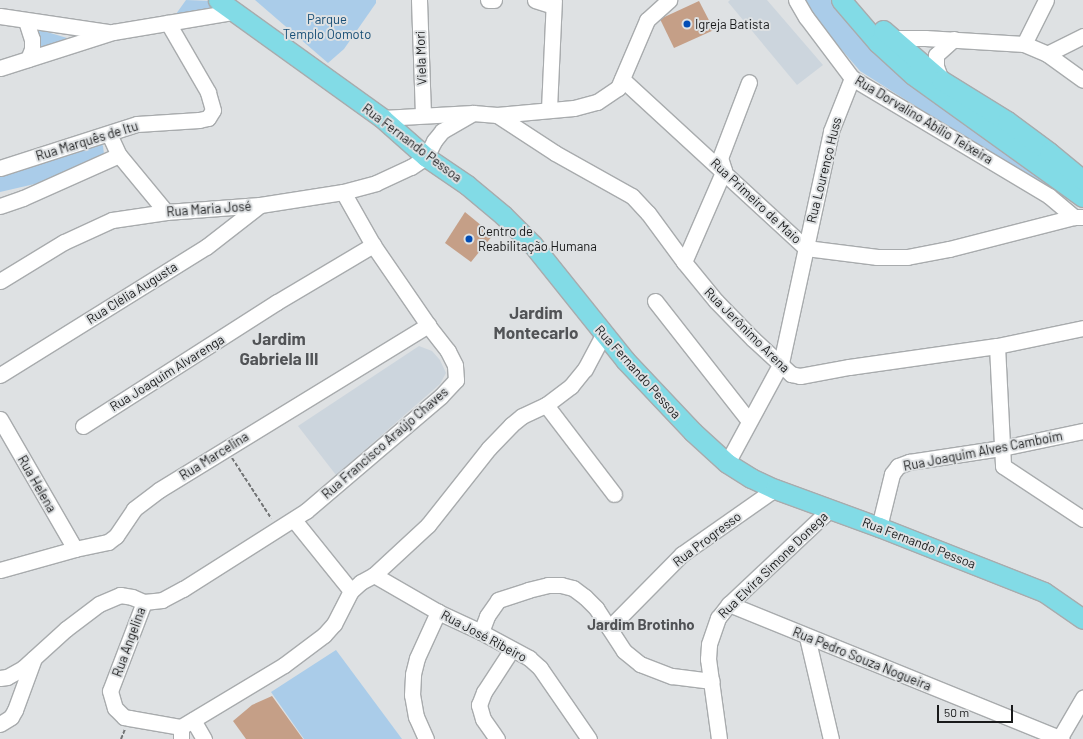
<!DOCTYPE html>
<meta charset="utf-8">
<style>
body{margin:0}
#map{position:relative;width:1083px;height:739px;overflow:hidden;background:#dee1e3;font-family:Barlow,sans-serif}
div>[style]{position:absolute}
[style*='--x']{left:calc(var(--x)*1px);top:calc(var(--y)*1px);width:calc(var(--w)*1px);rotate:calc(var(--a)*1deg)}
.built>*{inset:0;background:#ccd5dd}
.green>*{inset:0;background:#aacce9}
.building>*{inset:0;background:#c59f87}
.path>*{height:2px;margin-top:-1px;transform-origin:0;background:repeating-linear-gradient(90deg,#737576 0 4px,transparent 0 6px)}
.roads{filter:drop-shadow(1px 0 #a8abad) drop-shadow(-1px 0 #a8abad) drop-shadow(0 1px #a8abad) drop-shadow(0 -1px #a8abad)}
.minor>*{height:15px;margin:-7.5px;padding:0 7.5px;transform-origin:7.5px;border-radius:7.5px;background:#fff}
.major>*{height:19px;margin:-9.5px;padding:0 9.5px;transform-origin:9.5px;border-radius:9.5px;background:#82dbe6}
.dots>*{width:11px;height:11px;translate:-50% -50%;box-sizing:border-box;border:2px solid #dee1e3;border-radius:50%}
span{translate:-50% -50%;white-space:nowrap;text-align:center;line-height:1.15;-webkit-text-stroke:4px #dee1e3;paint-order:stroke}
.park-label{font-size:13px;color:#174e75}
.poi-label{font-size:13px;color:#191a1b}
.left{translate:0 -50%;text-align:left}
.street-label{font-size:13px;color:#191a1b}
.quarter-label{font-size:15px;color:#515356;font-weight:700}
.district-label{font-size:17px;color:#515356;font-weight:700}
.scale{position:absolute;left:937px;top:705px;width:76px;height:18px;box-sizing:border-box;border:2px solid #191a1b;border-top:0;padding-left:5px;font-size:12px;line-height:14px;white-space:nowrap;color:#191a1b;-webkit-text-stroke:3px #dee1e3;paint-order:stroke}
</style>
<div id="map">
<div class="built">
<div style="clip-path:polygon(730px 0,767px 0,823px 65px,797px 85px,728px 2px)"></div>
<div style="clip-path:polygon(419px 346px,432px 351px,440px 360px,446px 373px,440px 384px,336px 475px,298px 426px)"></div>
</div>
<div class="green">
<div style="clip-path:polygon(186px 0,211px 1px,217px 10px,197px 13px,176px 14px)"></div>
<div style="clip-path:polygon(255px 0,376px 0,376px 3px,344px 49px,328px 63px)"></div>
<div style="clip-path:polygon(805px 0,832px 0,1070px 195px,1065px 198px,993px 155px,860px 71px,816px 20px)"></div>
<div style="clip-path:polygon(37px 29px,67px 38px,59px 48px,40px 50px,36px 39px)"></div>
<div style="clip-path:polygon(99px 141px,103px 146px,104px 154px,39px 183px,0 192px,0 171px)"></div>
<div style="clip-path:polygon(336px 650px,402px 739px,304px 739px,271px 692px)"></div>
</div>
<div class="building">
<div style="clip-path:polygon(699px 1px,714px 30px,674px 48px,660px 19px)"></div>
<div style="clip-path:polygon(465px 212px,493px 235px,471px 262px,445px 243px)"></div>
<div style="clip-path:polygon(272px 696px,303px 739px,246px 739px,233px 721px,252px 705px)"></div>
</div>
<div class="path">
<div style="--x:232;--y:458;--w:72;--a:57"></div>
<div style="--x:121;--y:739;--w:11;--a:-68"></div>
</div>
<div class="roads">
<div class="minor">
<div style="--x:419;--y:0;--w:115;--a:88"></div>
<div style="--x:488;--y:0;--w:6;--a:0"></div>
<div style="--x:535;--y:0;--w:19;--a:18"></div>
<div style="--x:796;--y:0;--w:20;--a:60"></div>
<div style="--x:806;--y:17;--w:76;--a:53"></div>
<div style="--x:852;--y:78;--w:230;--a:30.9"></div>
<div style="--x:1049;--y:196;--w:33;--a:40"></div>
<div style="--x:0;--y:16;--w:109;--a:8.4"></div>
<div style="--x:26;--y:21;--w:19;--a:72"></div>
<div style="--x:32;--y:39;--w:10;--a:90"></div>
<div style="--x:32;--y:49;--w:11;--a:112"></div>
<div style="--x:887;--y:40;--w:4;--a:-27"></div>
<div style="--x:891;--y:38;--w:34;--a:0"></div>
<div style="--x:925;--y:38;--w:99;--a:3.5"></div>
<div style="--x:1024;--y:44;--w:25;--a:23"></div>
<div style="--x:1047;--y:54;--w:44;--a:35.8"></div>
<div style="--x:1024;--y:44;--w:49;--a:-63.4"></div>
<div style="--x:1047;--y:54;--w:40;--a:-26.6"></div>
<div style="--x:0;--y:68;--w:119;--a:-17.7"></div>
<div style="--x:113;--y:32;--w:122;--a:-9.5"></div>
<div style="--x:622;--y:79;--w:250;--a:42.6"></div>
<div style="--x:806;--y:248;--w:72;--a:7.2"></div>
<div style="--x:877;--y:257;--w:30;--a:0"></div>
<div style="--x:907;--y:257;--w:43;--a:-10.8"></div>
<div style="--x:949;--y:249;--w:129;--a:-14.4"></div>
<div style="--x:1074;--y:217;--w:9;--a:0"></div>
<div style="--x:941;--y:80;--w:15;--a:-110"></div>
<div style="--x:936;--y:66;--w:11;--a:-90"></div>
<div style="--x:936;--y:55;--w:24;--a:-42"></div>
<div style="--x:549;--y:109;--w:109;--a:-87.4"></div>
<div style="--x:497;--y:115;--w:69;--a:33.2"></div>
<div style="--x:555;--y:153;--w:88;--a:29.2"></div>
<div style="--x:632;--y:196;--w:23;--a:47"></div>
<div style="--x:648;--y:213;--w:61;--a:53.7"></div>
<div style="--x:684;--y:262;--w:50;--a:50.6"></div>
<div style="--x:716;--y:301;--w:53;--a:45.8"></div>
<div style="--x:753;--y:339;--w:52;--a:42.6"></div>
<div style="--x:791;--y:374;--w:9;--a:13"></div>
<div style="--x:800;--y:376;--w:50;--a:-10.4"></div>
<div style="--x:849;--y:367;--w:149;--a:-8.1"></div>
<div style="--x:997;--y:346;--w:88;--a:-11.8"></div>
<div style="--x:382;--y:118;--w:91;--a:-3.1"></div>
<div style="--x:473;--y:113;--w:24;--a:5"></div>
<div style="--x:497;--y:115;--w:77;--a:-5.2"></div>
<div style="--x:574;--y:108;--w:24;--a:-15"></div>
<div style="--x:597;--y:102;--w:25;--a:-34"></div>
<div style="--x:618;--y:88;--w:74;--a:-66.9"></div>
<div style="--x:647;--y:20;--w:30;--a:-42"></div>
<div style="--x:109;--y:134;--w:23;--a:65"></div>
<div style="--x:119;--y:155;--w:74;--a:50.5"></div>
<div style="--x:0;--y:168;--w:144;--a:-17.8"></div>
<div style="--x:137;--y:124;--w:62;--a:-3.7"></div>
<div style="--x:199;--y:120;--w:9;--a:-13"></div>
<div style="--x:208;--y:118;--w:9;--a:-58"></div>
<div style="--x:213;--y:110;--w:19;--a:-106"></div>
<div style="--x:208;--y:92;--w:80;--a:-120.1"></div>
<div style="--x:0;--y:206;--w:24;--a:-19"></div>
<div style="--x:23;--y:198;--w:105;--a:-24.1"></div>
<div style="--x:684;--y:262;--w:100;--a:-66.5"></div>
<div style="--x:724;--y:170;--w:13;--a:-108"></div>
<div style="--x:720;--y:158;--w:81;--a:-69.1"></div>
<div style="--x:0;--y:281;--w:75;--a:-31.4"></div>
<div style="--x:64;--y:242;--w:53;--a:-24.6"></div>
<div style="--x:112;--y:220;--w:55;--a:-8.4"></div>
<div style="--x:166;--y:212;--w:94;--a:-4.3"></div>
<div style="--x:260;--y:205;--w:84;--a:-8.9"></div>
<div style="--x:343;--y:192;--w:34;--a:-15"></div>
<div style="--x:376;--y:183;--w:38;--a:-25"></div>
<div style="--x:411;--y:167;--w:18;--a:-34"></div>
<div style="--x:426;--y:157;--w:18;--a:-63"></div>
<div style="--x:434;--y:141;--w:13;--a:-51"></div>
<div style="--x:442;--y:131;--w:36;--a:-30"></div>
<div style="--x:655;--y:301;--w:152;--a:51.9"></div>
<div style="--x:997;--y:346;--w:120;--a:87.1"></div>
<div style="--x:1003;--y:466;--w:96;--a:33.5"></div>
<div style="--x:0;--y:375;--w:243;--a:-31.9"></div>
<div style="--x:206;--y:247;--w:68;--a:-37.9"></div>
<div style="--x:546;--y:405;--w:112;--a:52.6"></div>
<div style="--x:0;--y:419;--w:150;--a:60"></div>
<div style="--x:83;--y:426;--w:230;--a:-32.6"></div>
<div style="--x:277;--y:302;--w:112;--a:-30.7"></div>
<div style="--x:727;--y:463;--w:114;--a:-61.6"></div>
<div style="--x:781;--y:363;--w:237;--a:-77.8"></div>
<div style="--x:831;--y:131;--w:57;--a:-68.4"></div>
<div style="--x:294;--y:520;--w:91;--a:51.2"></div>
<div style="--x:879;--y:527;--w:55;--a:-76.2"></div>
<div style="--x:892;--y:474;--w:10;--a:-53"></div>
<div style="--x:898;--y:466;--w:12;--a:-20"></div>
<div style="--x:909;--y:462;--w:94;--a:-8.6"></div>
<div style="--x:1002;--y:448;--w:83;--a:-11.9"></div>
<div style="--x:0;--y:570;--w:78;--a:-15.6"></div>
<div style="--x:75;--y:549;--w:34;--a:-12"></div>
<div style="--x:108;--y:542;--w:10;--a:-37"></div>
<div style="--x:116;--y:536;--w:32;--a:-56"></div>
<div style="--x:134;--y:509;--w:31;--a:-37"></div>
<div style="--x:159;--y:490;--w:316;--a:-31.5"></div>
<div style="--x:374;--y:575;--w:74;--a:30"></div>
<div style="--x:438;--y:612;--w:47;--a:24.9"></div>
<div style="--x:481;--y:632;--w:55;--a:28.4"></div>
<div style="--x:529;--y:658;--w:15;--a:42"></div>
<div style="--x:540;--y:668;--w:86;--a:55.4"></div>
<div style="--x:144;--y:602;--w:18;--a:-6"></div>
<div style="--x:162;--y:600;--w:24;--a:-28"></div>
<div style="--x:183;--y:589;--w:146;--a:-32.4"></div>
<div style="--x:306;--y:511;--w:177;--a:-40.4"></div>
<div style="--x:441;--y:396;--w:22;--a:-47"></div>
<div style="--x:456;--y:380;--w:15;--a:-94"></div>
<div style="--x:455;--y:365;--w:16;--a:-117"></div>
<div style="--x:448;--y:351;--w:33;--a:-128"></div>
<div style="--x:428;--y:325;--w:97;--a:-124.5"></div>
<div style="--x:373;--y:245;--w:61;--a:-119.5"></div>
<div style="--x:729;--y:604;--w:359;--a:22.1"></div>
<div style="--x:609;--y:628;--w:104;--a:-45.4"></div>
<div style="--x:682;--y:554;--w:113;--a:-35"></div>
<div style="--x:481;--y:632;--w:17;--a:-69"></div>
<div style="--x:487;--y:616;--w:19;--a:-55"></div>
<div style="--x:498;--y:600;--w:32;--a:-18"></div>
<div style="--x:528;--y:590;--w:21;--a:-14"></div>
<div style="--x:548;--y:585;--w:13;--a:0"></div>
<div style="--x:561;--y:585;--w:12;--a:14"></div>
<div style="--x:573;--y:588;--w:15;--a:37"></div>
<div style="--x:585;--y:597;--w:16;--a:45"></div>
<div style="--x:596;--y:608;--w:51;--a:56.9"></div>
<div style="--x:624;--y:651;--w:21;--a:39"></div>
<div style="--x:640;--y:664;--w:34;--a:21"></div>
<div style="--x:672;--y:676;--w:40;--a:7.1"></div>
<div style="--x:807;--y:637;--w:105;--a:76.8"></div>
<div style="--x:0;--y:678;--w:7;--a:-8"></div>
<div style="--x:7;--y:677;--w:18;--a:-29"></div>
<div style="--x:23;--y:668;--w:58;--a:-42.2"></div>
<div style="--x:66;--y:629;--w:41;--a:-37.1"></div>
<div style="--x:99;--y:604;--w:23;--a:-23"></div>
<div style="--x:120;--y:595;--w:12;--a:9"></div>
<div style="--x:132;--y:597;--w:13;--a:23"></div>
<div style="--x:144;--y:602;--w:95;--a:110.9"></div>
<div style="--x:110;--y:691;--w:18;--a:74"></div>
<div style="--x:115;--y:708;--w:13;--a:45"></div>
<div style="--x:124;--y:717;--w:5;--a:11"></div>
<div style="--x:129;--y:718;--w:53;--a:9.8"></div>
<div style="--x:193;--y:720;--w:22;--a:60"></div>
<div style="--x:0;--y:724;--w:13;--a:-32"></div>
<div style="--x:11;--y:717;--w:8;--a:-60"></div>
<div style="--x:15;--y:710;--w:55;--a:-69.9"></div>
<div style="--x:181;--y:739;--w:12;--a:-90"></div>
<div style="--x:181;--y:727;--w:120;--a:-31"></div>
<div style="--x:284;--y:665;--w:50;--a:-36.9"></div>
<div style="--x:324;--y:635;--w:15;--a:-48"></div>
<div style="--x:334;--y:624;--w:37;--a:-63"></div>
<div style="--x:351;--y:591;--w:13;--a:-42"></div>
<div style="--x:361;--y:582;--w:15;--a:-28"></div>
<div style="--x:374;--y:575;--w:74;--a:-42.8"></div>
<div style="--x:428;--y:525;--w:98;--a:-51.6"></div>
<div style="--x:489;--y:448;--w:32;--a:-46"></div>
<div style="--x:511;--y:425;--w:14;--a:-39"></div>
<div style="--x:522;--y:416;--w:26;--a:-25"></div>
<div style="--x:546;--y:405;--w:31;--a:-37"></div>
<div style="--x:571;--y:386;--w:22;--a:-51"></div>
<div style="--x:585;--y:369;--w:38;--a:-62"></div>
<div style="--x:426;--y:739;--w:24;--a:-114"></div>
<div style="--x:416;--y:717;--w:22;--a:-100"></div>
<div style="--x:412;--y:695;--w:21;--a:-87"></div>
<div style="--x:413;--y:674;--w:16;--a:-76"></div>
<div style="--x:417;--y:658;--w:51;--a:-65.5"></div>
<div style="--x:497;--y:739;--w:24;--a:-125"></div>
<div style="--x:483;--y:719;--w:15;--a:-106"></div>
<div style="--x:479;--y:705;--w:14;--a:-69"></div>
<div style="--x:484;--y:692;--w:51;--a:-56.9"></div>
<div style="--x:719;--y:739;--w:81;--a:-97.8"></div>
<div style="--x:708;--y:659;--w:15;--a:-86"></div>
<div style="--x:709;--y:644;--w:28;--a:-71"></div>
<div style="--x:718;--y:618;--w:18;--a:-52"></div>
<div style="--x:729;--y:604;--w:139;--a:-43.2"></div>
<div style="--x:1059;--y:739;--w:48;--a:-59.7"></div>
</div>
<div class="major">
<div style="--x:218;--y:0;--w:202;--a:35.7"></div>
<div style="--x:382;--y:118;--w:59;--a:41.6"></div>
<div style="--x:426;--y:157;--w:50;--a:34.3"></div>
<div style="--x:467;--y:185;--w:47;--a:39.8"></div>
<div style="--x:503;--y:215;--w:42;--a:45"></div>
<div style="--x:533;--y:245;--w:147;--a:51.3"></div>
<div style="--x:625;--y:360;--w:99;--a:46.6"></div>
<div style="--x:693;--y:432;--w:46;--a:42.4"></div>
<div style="--x:727;--y:463;--w:28;--a:32"></div>
<div style="--x:751;--y:478;--w:26;--a:25"></div>
<div style="--x:775;--y:489;--w:111;--a:20.1"></div>
<div style="--x:879;--y:527;--w:177;--a:21.5"></div>
<div style="--x:1044;--y:592;--w:47;--a:34.7"></div>
<div style="--x:841;--y:0;--w:57;--a:49.3"></div>
<div style="--x:878;--y:43;--w:47;--a:42.4"></div>
<div style="--x:913;--y:75;--w:209;--a:35.7"></div>
<div style="--x:883;--y:30;--w:77;--a:40.8"></div>
<div style="--x:941;--y:80;--w:78;--a:31.8"></div>
<div style="--x:1007;--y:121;--w:52;--a:36.4"></div>
<div style="--x:1049;--y:152;--w:44;--a:39.5"></div>
</div>
</div>
<div class="dots">
<div style="left:687px;top:24px;background:#014db6"></div>
<div style="left:469px;top:239px;background:#014db6"></div>
</div>
<div class="park-label">
<span style="left:327px;top:27px">Parque<br>Templo Oomoto</span>
</div>
<div class="poi-label">
<span class="left" style="left:695px;top:24px">Igreja Batista</span>
<span class="left" style="left:478px;top:239px">Centro de<br>Reabilitação Humana</span>
</div>
<div class="street-label">
<span style="left:421px;top:58px;rotate:-92deg">Viela Mori</span>
<span style="left:924px;top:120px;rotate:31deg">Rua Dorvalino Abílio Teixeira</span>
<span style="left:87px;top:141px;rotate:-17deg">Rua Marquês de Itu</span>
<span style="left:412px;top:143px;rotate:37deg">Rua Fernando Pessoa</span>
<span style="left:824px;top:170px;rotate:-76deg">Rua Lourenço Huss</span>
<span style="left:756px;top:201px;rotate:43deg">Rua Primeiro de Maio</span>
<span style="left:209px;top:209px;rotate:-4deg">Rua Maria José</span>
<span style="left:132px;top:293px;rotate:-32deg">Rua Clélia Augusta</span>
<span style="left:747px;top:330px;rotate:45deg">Rua Jerônimo Arena</span>
<span style="left:638px;top:372px;rotate:48deg">Rua Fernando Pessoa</span>
<span style="left:167px;top:373px;rotate:-32deg">Rua Joaquim Alvarenga</span>
<span style="left:385px;top:443px;rotate:-41deg">Rua Francisco Araújo Chaves</span>
<span style="left:983px;top:451px;rotate:-11deg">Rua Joaquim Alves Camboim</span>
<span style="left:214px;top:456px;rotate:-32deg">Rua Marcelina</span>
<span style="left:37px;top:484px;rotate:60deg">Rua Helena</span>
<span style="left:707px;top:539px;rotate:-37deg">Rua Progresso</span>
<span style="left:919px;top:543px;rotate:21deg">Rua Fernando Pessoa</span>
<span style="left:773px;top:565px;rotate:-44deg">Rua Elvira Simone Donega</span>
<span style="left:484px;top:636px;rotate:28deg">Rua José Ribeiro</span>
<span style="left:129px;top:642px;rotate:-70deg">Rua Angelina</span>
<span style="left:862px;top:659px;rotate:22deg">Rua Pedro Souza Nogueira</span>
</div>
<div class="quarter-label">
<span style="left:641px;top:625px">Jardim Brotinho</span>
</div>
<div class="district-label">
<span style="left:536px;top:323px">Jardim<br>Montecarlo</span>
<span style="left:279px;top:349px">Jardim<br>Gabriela III</span>
</div>
<div class="scale">50 m</div>
</div>
